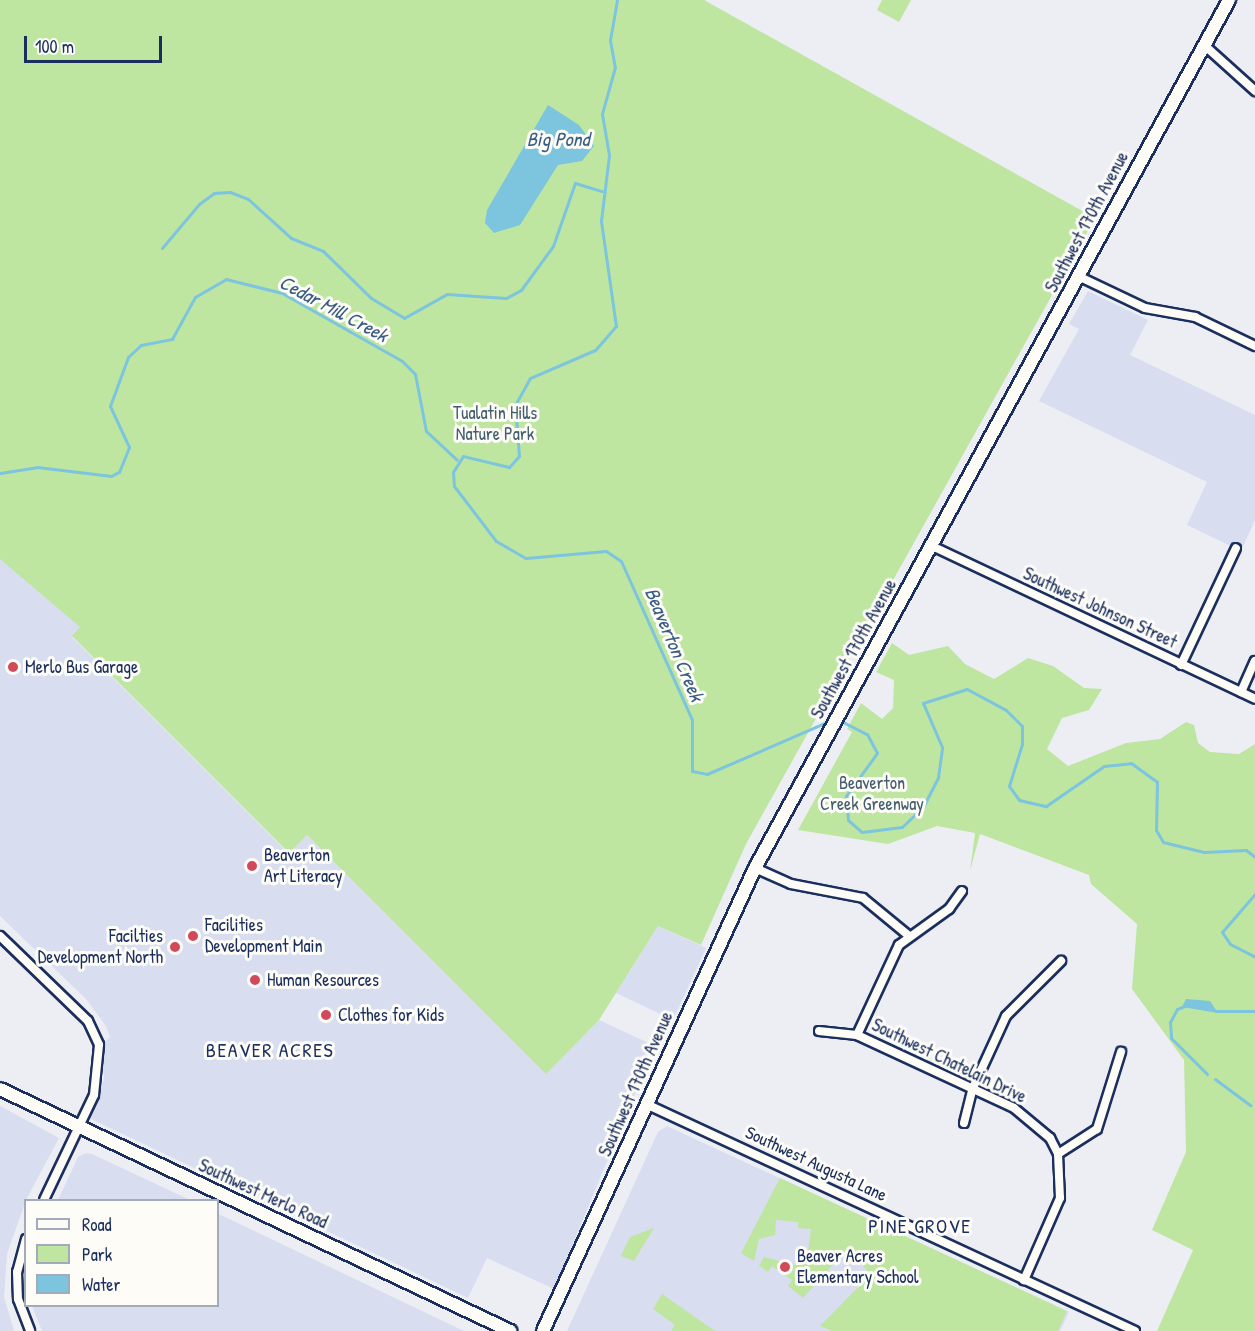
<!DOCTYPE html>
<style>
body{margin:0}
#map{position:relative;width:1255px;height:1331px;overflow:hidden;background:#eceef4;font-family:"Patrick Hand",sans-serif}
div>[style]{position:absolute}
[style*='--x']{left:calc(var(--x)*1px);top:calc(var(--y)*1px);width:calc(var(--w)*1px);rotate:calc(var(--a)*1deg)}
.built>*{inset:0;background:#d8ddf0}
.green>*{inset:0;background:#bee6a1}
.water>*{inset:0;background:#7dc4de}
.stream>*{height:3px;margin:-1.5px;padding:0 1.5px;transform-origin:1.5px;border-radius:1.5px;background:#7dc4de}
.roads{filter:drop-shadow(2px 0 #1b2f5e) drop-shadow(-2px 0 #1b2f5e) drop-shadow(0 2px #1b2f5e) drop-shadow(0 -2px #1b2f5e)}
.street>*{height:8px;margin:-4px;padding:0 4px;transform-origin:4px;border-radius:4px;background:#fdfcf7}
.secondary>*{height:12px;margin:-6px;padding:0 6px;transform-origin:6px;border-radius:6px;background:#fdfcf7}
.dots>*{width:16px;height:16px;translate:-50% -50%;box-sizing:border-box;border:3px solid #fdfcf7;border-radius:50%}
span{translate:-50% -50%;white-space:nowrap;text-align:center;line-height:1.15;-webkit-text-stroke:6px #fdfcf7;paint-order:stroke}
.street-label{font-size:18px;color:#1b2f5e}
.park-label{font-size:18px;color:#445d6f}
.poi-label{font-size:18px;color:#1b2f5e}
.left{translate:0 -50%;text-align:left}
.right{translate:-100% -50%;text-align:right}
.water-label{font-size:20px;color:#385c84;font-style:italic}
.neighbourhood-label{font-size:20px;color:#1b2f5e;letter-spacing:1.5px}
.legend{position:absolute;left:24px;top:1199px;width:195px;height:108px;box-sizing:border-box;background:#fdfcf7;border:2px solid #a3aaba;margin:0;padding:8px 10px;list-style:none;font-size:18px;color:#1b2f5e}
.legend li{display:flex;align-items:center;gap:12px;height:30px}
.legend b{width:30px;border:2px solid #a3aaba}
.scale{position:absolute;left:24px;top:36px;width:138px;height:27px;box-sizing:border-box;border:3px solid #1b2f5e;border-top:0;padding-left:8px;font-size:18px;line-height:21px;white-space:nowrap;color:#1b2f5e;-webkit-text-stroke:4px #fdfcf7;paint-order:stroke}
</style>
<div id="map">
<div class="built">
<div style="clip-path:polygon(1088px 291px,1148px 320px,1130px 355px,1255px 415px,1255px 520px,1241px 551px,1187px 525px,1207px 482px,1039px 401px,1079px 329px,1069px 324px)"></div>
<div style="clip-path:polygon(0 529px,89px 618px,72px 637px,288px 853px,307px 835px,546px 1073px,599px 1020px,655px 1046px,554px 1289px,487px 1258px,468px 1298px,89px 1118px,104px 1079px,102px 1045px,110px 1037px,106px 1026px,86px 999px,0 916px)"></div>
<div style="clip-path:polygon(658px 926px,706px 948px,673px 1020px,616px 993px)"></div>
<div style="clip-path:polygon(0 1106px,59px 1138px,26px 1200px,7px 1254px,4px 1297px,14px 1331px,0 1331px)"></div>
<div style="clip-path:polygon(667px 1126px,1069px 1312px,1060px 1331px,567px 1331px,658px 1132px)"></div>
<div style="clip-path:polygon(86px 1153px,92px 1154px,190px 1200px,58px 1200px,78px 1157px)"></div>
<div style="clip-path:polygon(218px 1214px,227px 1218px,464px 1331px,42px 1331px,32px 1306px,218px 1306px)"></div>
</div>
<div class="green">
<div style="clip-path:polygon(0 0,704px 0,1095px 218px,746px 844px,701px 945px,658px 926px,599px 1020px,546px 1074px,307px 835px,289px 853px,72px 636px,80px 627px,0 559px)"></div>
<div style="clip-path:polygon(882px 0,911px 0,899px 22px,877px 10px)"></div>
<div style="clip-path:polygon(892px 643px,909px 655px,948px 646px,965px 664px,994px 679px,1028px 658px,1053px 666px,1084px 688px,1102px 689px,1089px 710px,1062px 718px,1047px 749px,1068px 766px,1126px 743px,1160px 739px,1186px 722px,1194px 725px,1198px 743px,1210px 752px,1239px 754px,1255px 744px,1255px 1331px,1157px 1331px,1193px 1250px,1152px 1230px,1186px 1152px,1184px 1060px,1132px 989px,1137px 924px,1091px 884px,1089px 875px,980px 834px,970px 871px,975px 833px,937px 826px,888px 844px,798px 830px,852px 732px,847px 729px,861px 703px,882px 719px,893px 708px,894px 680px,876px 672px)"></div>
<div style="clip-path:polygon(780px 1178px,1067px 1311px,1058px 1331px,832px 1331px,820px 1326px,871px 1274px,846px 1250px,803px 1298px,788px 1286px,792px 1280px,772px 1266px,768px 1272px,759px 1266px,764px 1257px,795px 1265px,796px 1259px,807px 1259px,811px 1229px,798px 1228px,798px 1222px,776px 1220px,775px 1235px,759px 1239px,754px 1261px,741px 1253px)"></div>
<div style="clip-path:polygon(654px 1228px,634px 1261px,621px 1256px,630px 1237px)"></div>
<div style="clip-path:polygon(662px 1294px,715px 1331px,671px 1331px,675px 1325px,653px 1309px)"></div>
</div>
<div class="water">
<div style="clip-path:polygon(548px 105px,579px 125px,594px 146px,582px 161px,558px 165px,520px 225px,494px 233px,485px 223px,487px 210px)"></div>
<div style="clip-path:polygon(1186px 999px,1210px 1001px,1218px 1013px,1182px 1007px)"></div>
</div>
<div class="stream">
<div style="--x:617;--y:0;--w:41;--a:99.9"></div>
<div style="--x:610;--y:40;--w:27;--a:80"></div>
<div style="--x:615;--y:67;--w:49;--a:105.5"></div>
<div style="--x:602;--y:114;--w:42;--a:80.3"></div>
<div style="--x:609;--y:155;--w:66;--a:96.9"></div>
<div style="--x:601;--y:221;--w:106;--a:81.9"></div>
<div style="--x:616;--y:326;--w:32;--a:131"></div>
<div style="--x:595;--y:350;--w:71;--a:156.7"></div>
<div style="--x:530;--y:378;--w:31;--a:119"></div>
<div style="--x:515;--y:405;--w:51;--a:85.5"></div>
<div style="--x:519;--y:456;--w:15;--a:132"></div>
<div style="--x:509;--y:467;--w:47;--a:-166.6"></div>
<div style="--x:463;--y:456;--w:19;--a:122"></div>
<div style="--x:453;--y:472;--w:14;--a:86"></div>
<div style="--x:454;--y:486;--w:69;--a:52.6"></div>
<div style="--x:496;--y:541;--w:34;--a:30"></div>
<div style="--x:526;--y:558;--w:80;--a:-5"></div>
<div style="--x:606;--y:551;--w:18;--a:34"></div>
<div style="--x:621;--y:561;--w:174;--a:65.9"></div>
<div style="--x:692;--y:720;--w:51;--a:90"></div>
<div style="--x:692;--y:771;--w:15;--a:11"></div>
<div style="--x:707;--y:774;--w:136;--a:-23.4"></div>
<div style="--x:162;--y:248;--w:57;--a:-49.9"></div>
<div style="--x:199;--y:204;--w:19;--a:-36"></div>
<div style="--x:214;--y:193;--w:16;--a:-4"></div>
<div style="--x:230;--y:192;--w:19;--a:21"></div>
<div style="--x:248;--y:199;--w:58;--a:42.2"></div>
<div style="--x:291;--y:238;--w:35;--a:22"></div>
<div style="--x:323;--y:251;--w:67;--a:44.4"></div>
<div style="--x:371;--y:298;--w:39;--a:31"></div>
<div style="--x:404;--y:318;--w:49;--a:-29.2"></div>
<div style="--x:447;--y:294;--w:59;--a:3.9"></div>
<div style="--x:506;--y:298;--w:17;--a:-28"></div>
<div style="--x:521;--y:290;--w:54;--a:-54"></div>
<div style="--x:553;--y:246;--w:67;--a:-70.8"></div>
<div style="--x:575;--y:183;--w:28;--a:17"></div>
<div style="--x:0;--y:473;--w:37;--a:-9"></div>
<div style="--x:37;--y:467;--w:75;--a:6.9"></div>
<div style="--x:111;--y:476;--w:9;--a:-27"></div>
<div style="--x:119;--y:472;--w:27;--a:-68"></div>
<div style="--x:129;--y:447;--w:45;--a:-114.9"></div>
<div style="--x:110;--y:406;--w:52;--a:-69.8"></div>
<div style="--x:128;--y:357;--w:18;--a:-43"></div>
<div style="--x:141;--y:345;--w:32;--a:-11"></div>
<div style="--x:172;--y:339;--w:48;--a:-61.3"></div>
<div style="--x:195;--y:297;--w:36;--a:-30"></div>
<div style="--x:226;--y:279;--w:58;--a:14"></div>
<div style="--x:282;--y:293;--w:138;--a:29.5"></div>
<div style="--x:402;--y:361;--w:18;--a:45"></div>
<div style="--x:415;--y:374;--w:58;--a:79.1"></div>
<div style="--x:426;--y:431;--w:42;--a:43.1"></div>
<div style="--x:839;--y:720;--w:31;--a:27"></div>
<div style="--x:867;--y:734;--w:21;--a:62"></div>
<div style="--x:877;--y:753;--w:53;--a:125.8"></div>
<div style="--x:846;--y:796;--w:24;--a:85"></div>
<div style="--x:848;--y:820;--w:18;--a:41"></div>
<div style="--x:862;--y:832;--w:40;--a:-7.1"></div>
<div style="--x:902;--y:827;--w:29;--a:-44"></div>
<div style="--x:923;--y:807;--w:34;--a:-63"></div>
<div style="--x:938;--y:777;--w:30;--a:-82"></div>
<div style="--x:942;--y:747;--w:48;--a:-113.4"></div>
<div style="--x:923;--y:703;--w:46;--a:-17.7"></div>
<div style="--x:967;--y:689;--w:44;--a:28.3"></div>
<div style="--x:1006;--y:710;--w:23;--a:45"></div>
<div style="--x:1022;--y:726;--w:18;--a:90"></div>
<div style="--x:1022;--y:744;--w:44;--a:107.2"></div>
<div style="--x:1009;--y:786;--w:17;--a:54"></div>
<div style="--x:1019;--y:800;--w:28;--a:13"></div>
<div style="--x:1046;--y:806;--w:70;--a:-34.6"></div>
<div style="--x:1104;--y:766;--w:27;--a:-6"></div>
<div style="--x:1131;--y:763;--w:32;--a:36"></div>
<div style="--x:1157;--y:782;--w:48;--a:91.2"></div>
<div style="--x:1156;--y:830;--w:14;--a:60"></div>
<div style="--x:1163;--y:842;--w:42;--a:13.7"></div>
<div style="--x:1204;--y:852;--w:42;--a:-2.7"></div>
<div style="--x:1246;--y:850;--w:11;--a:38"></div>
<div style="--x:1255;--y:894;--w:50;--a:131"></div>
<div style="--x:1222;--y:932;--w:14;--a:56"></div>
<div style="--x:1230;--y:944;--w:28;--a:27"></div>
<div style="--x:1187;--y:1005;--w:11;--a:158"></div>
<div style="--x:1177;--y:1009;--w:15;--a:118"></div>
<div style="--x:1170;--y:1022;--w:16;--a:86"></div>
<div style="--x:1171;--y:1038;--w:51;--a:45"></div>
<div style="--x:1216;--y:1011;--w:39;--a:0"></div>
<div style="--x:1215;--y:1079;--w:44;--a:36.6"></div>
</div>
<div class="roads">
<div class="street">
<div style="--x:1204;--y:45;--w:69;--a:42"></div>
<div style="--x:1078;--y:276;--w:74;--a:25.5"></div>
<div style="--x:1145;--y:308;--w:51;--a:10.2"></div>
<div style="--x:1195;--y:317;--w:67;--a:25.8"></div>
<div style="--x:932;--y:546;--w:357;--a:25.3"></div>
<div style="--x:1181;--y:665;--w:129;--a:-64.8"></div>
<div style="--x:1241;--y:692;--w:34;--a:-66"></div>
<div style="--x:755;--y:868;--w:39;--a:24"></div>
<div style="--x:791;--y:884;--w:73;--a:11"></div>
<div style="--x:863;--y:898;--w:58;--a:39.4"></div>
<div style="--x:0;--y:936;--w:122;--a:44"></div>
<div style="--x:88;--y:1021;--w:26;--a:65"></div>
<div style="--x:99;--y:1045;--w:50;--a:95.7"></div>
<div style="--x:94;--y:1095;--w:116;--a:115.5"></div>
<div style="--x:819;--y:1031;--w:38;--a:6"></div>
<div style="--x:857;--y:1035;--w:173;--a:24.9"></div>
<div style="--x:1014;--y:1108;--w:47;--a:39.8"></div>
<div style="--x:1050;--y:1138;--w:18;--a:63"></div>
<div style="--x:1058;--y:1154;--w:44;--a:87.4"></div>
<div style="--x:1060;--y:1198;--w:90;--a:113.7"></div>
<div style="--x:857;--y:1035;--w:99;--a:-65"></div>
<div style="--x:899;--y:945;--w:62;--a:-35.8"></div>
<div style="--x:949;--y:909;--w:22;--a:-54"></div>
<div style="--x:646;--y:1104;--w:539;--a:24.9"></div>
<div style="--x:964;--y:1123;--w:34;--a:-76"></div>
<div style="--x:972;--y:1090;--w:81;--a:-65.3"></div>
<div style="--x:1006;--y:1016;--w:78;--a:-45"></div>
<div style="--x:1058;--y:1154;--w:46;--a:-32.7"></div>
<div style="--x:1097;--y:1129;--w:81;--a:-72.7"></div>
<div style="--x:26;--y:1239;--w:34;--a:105"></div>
<div style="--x:17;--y:1272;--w:27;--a:88"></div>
<div style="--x:18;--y:1299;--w:34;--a:69"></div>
</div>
<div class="secondary">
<div style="--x:0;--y:1089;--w:565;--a:25.38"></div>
<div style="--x:543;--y:1331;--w:509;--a:-65.4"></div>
<div style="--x:755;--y:868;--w:989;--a:-61.36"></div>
</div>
</div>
<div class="dots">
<div style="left:13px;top:667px;background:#d1495b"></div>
<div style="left:252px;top:866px;background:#d1495b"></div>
<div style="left:193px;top:936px;background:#d1495b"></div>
<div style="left:175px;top:947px;background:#d1495b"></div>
<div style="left:255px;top:980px;background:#d1495b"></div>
<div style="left:326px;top:1015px;background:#d1495b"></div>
<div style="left:785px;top:1267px;background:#d1495b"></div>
</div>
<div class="street-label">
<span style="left:1087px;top:222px;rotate:-62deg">Southwest 170th Avenue</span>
<span style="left:1100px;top:608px;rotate:25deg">Southwest Johnson Street</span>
<span style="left:854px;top:649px;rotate:-61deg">Southwest 170th Avenue</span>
<span style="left:949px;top:1061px;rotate:26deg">Southwest Chatelain Drive</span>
<span style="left:636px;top:1084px;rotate:-66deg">Southwest 170th Avenue</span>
<span style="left:816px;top:1164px;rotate:25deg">Southwest Augusta Lane</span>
<span style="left:263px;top:1194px;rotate:25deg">Southwest Merlo Road</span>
</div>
<div class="park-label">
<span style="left:495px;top:424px">Tualatin Hills<br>Nature Park</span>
<span style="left:872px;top:794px">Beaverton<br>Creek Greenway</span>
</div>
<div class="poi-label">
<span class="left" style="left:25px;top:667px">Merlo Bus Garage</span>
<span class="left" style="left:264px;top:866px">Beaverton<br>Art Literacy</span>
<span class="left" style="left:205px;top:936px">Facilities<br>Development Main</span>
<span class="right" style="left:163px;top:947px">Facilties<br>Development North</span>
<span class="left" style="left:267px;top:980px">Human Resources</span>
<span class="left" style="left:338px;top:1015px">Clothes for Kids</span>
<span class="left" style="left:797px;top:1267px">Beaver Acres<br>Elementary School</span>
</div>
<div class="water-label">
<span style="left:558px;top:138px">Big Pond</span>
<span style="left:334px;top:308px;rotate:28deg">Cedar Mill Creek</span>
<span style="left:675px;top:644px;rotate:67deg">Beaverton Creek</span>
</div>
<div class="neighbourhood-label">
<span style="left:270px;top:1049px">BEAVER ACRES</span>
<span style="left:920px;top:1225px">PINE GROVE</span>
</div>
<ul class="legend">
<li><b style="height:8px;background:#fdfcf7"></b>Road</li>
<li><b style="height:16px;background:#bee6a1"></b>Park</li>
<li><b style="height:16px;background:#7dc4de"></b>Water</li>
</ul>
<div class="scale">100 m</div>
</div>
